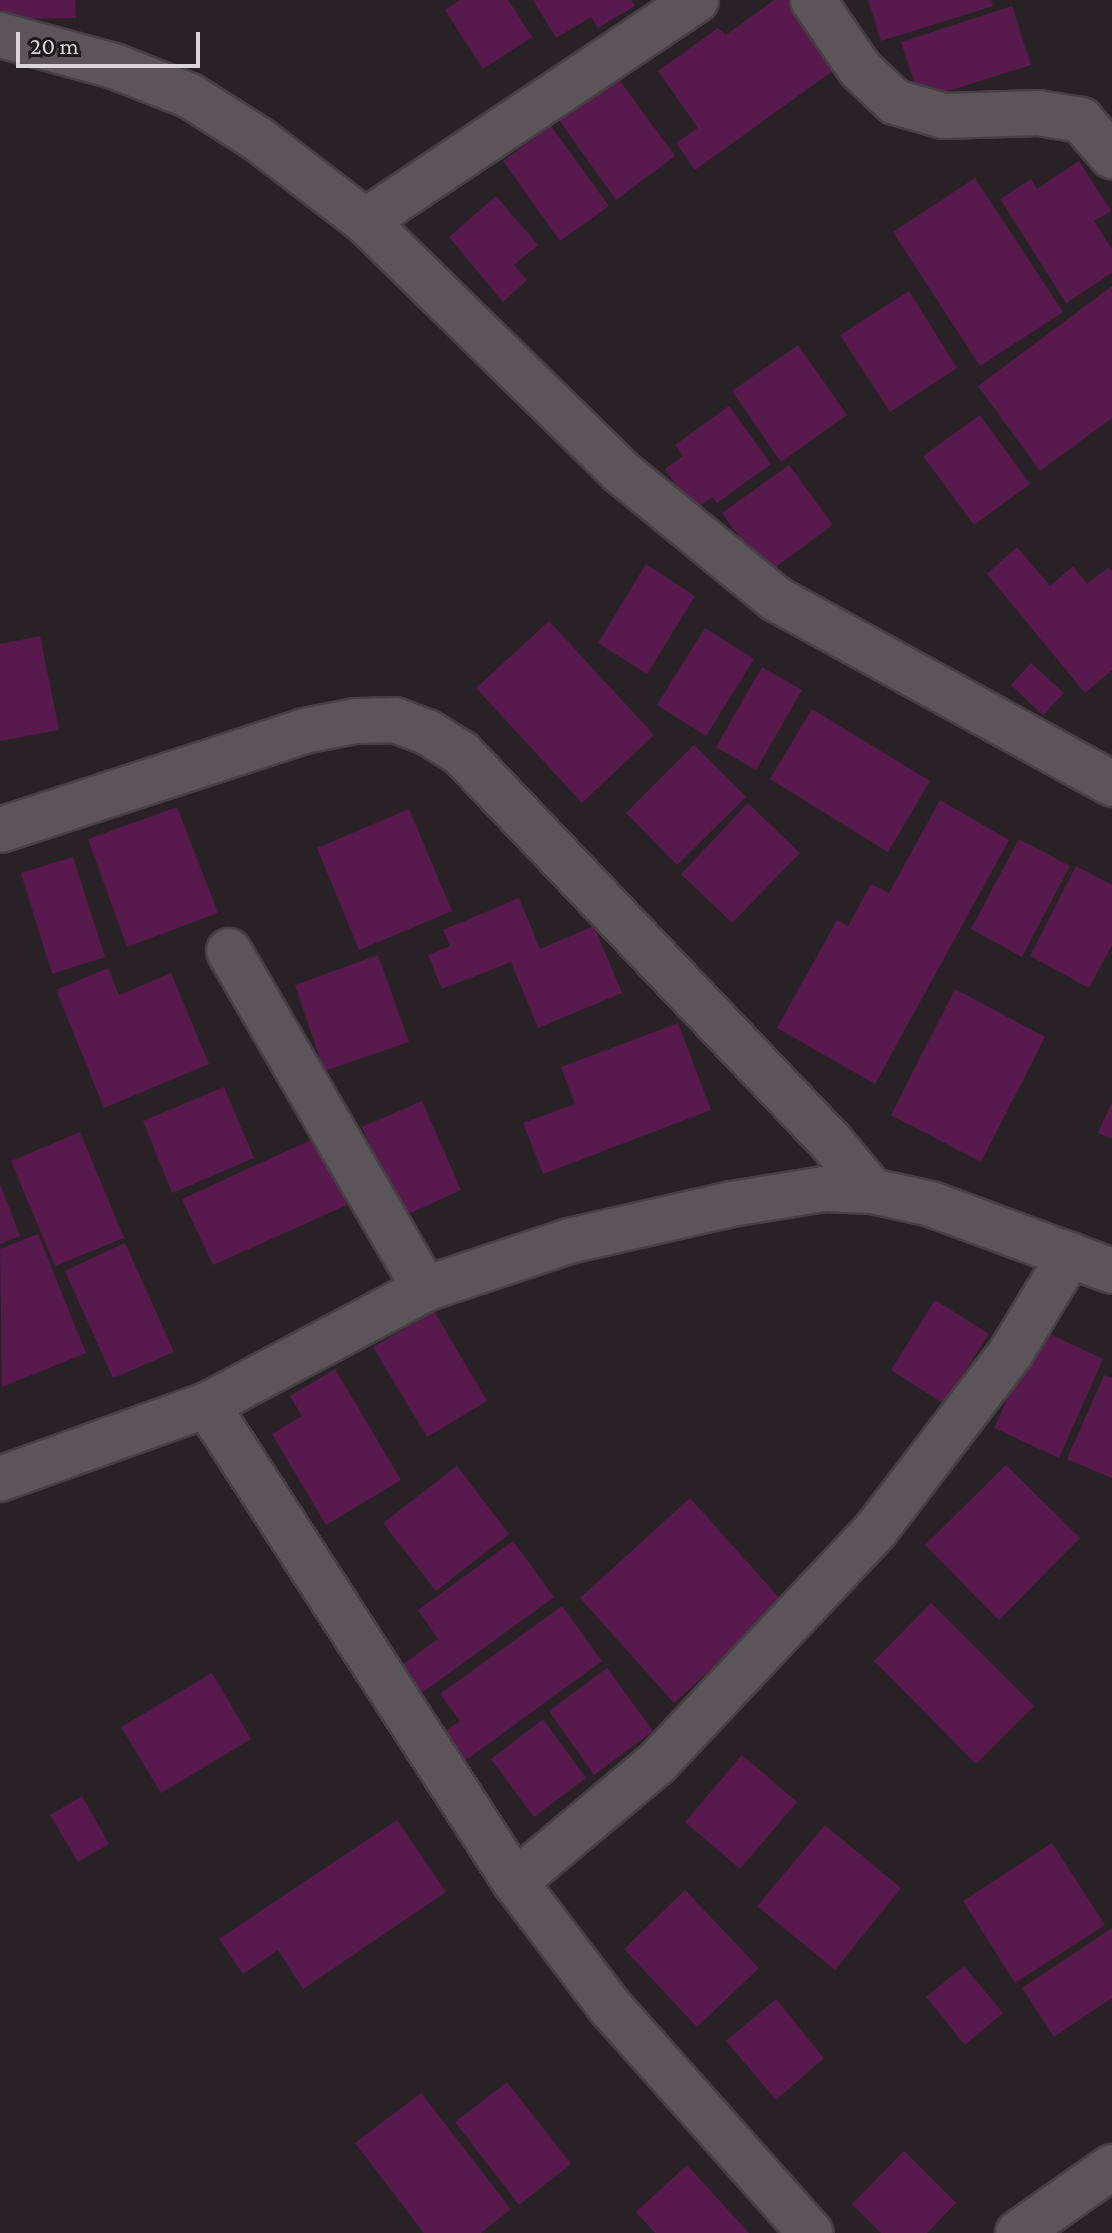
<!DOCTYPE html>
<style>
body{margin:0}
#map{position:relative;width:1112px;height:2233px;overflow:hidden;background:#282226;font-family:"Crimson Pro",serif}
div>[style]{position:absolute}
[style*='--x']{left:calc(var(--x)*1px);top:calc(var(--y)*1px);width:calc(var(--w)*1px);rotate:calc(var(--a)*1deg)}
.building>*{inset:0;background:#581a4d}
.roads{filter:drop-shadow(2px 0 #454043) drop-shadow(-2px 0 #454043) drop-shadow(0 2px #454043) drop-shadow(0 -2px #454043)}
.street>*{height:44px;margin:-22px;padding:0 22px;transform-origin:22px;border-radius:22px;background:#5b5459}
span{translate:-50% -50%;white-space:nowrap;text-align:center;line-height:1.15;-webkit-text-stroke:8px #1e191d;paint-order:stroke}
.scale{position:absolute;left:16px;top:32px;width:184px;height:36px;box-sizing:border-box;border:4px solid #d9d5d8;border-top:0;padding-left:10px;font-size:24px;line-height:28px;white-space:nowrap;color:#d9d5d8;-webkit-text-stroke:6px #1e191d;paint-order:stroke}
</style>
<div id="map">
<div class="building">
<div style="clip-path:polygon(0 0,75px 0,76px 18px,0 19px)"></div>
<div style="clip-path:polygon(460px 0,508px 0,532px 37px,483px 69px,445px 10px)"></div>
<div style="clip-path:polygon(533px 0,631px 0,635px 6px,598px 28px,591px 17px,556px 38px)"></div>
<div style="clip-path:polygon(774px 0,788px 0,837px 68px,695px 170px,676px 143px,698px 128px,658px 71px,718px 28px,726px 35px)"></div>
<div style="clip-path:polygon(868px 0,991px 0,993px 6px,881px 41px)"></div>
<div style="clip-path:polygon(1012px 6px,1031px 65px,920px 100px,901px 42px)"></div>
<div style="clip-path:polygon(617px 77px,675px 156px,616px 200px,559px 120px)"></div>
<div style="clip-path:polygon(551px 126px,609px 206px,560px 241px,503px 161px)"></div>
<div style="clip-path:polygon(1079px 161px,1111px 211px,1094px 221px,1112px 249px,1112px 273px,1066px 303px,1000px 199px,1031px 179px,1037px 189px)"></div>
<div style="clip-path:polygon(975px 178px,1063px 312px,980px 366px,893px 232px)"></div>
<div style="clip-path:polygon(496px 196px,538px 245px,514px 265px,527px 280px,503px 302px,449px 237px)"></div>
<div style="clip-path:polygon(1112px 286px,1112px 418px,1040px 471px,978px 386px)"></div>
<div style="clip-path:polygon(909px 291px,957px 368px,890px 412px,840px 335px)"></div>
<div style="clip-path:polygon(798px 345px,847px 415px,781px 462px,732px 391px)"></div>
<div style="clip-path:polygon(729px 406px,771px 464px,717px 503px,713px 497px,693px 510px,665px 469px,683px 456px,675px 445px)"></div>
<div style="clip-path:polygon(980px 415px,1030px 484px,974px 525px,923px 456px)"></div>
<div style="clip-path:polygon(789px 465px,833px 525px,766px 574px,722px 513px)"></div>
<div style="clip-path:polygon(1017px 547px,1050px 586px,1073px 566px,1087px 584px,1109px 567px,1112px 571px,1112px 670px,1085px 693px,987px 574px)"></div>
<div style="clip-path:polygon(646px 564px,695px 596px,647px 674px,598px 643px)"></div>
<div style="clip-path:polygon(549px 621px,654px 735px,582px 803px,476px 688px)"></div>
<div style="clip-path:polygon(705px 628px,754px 659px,706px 736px,657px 705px)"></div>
<div style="clip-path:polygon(40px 636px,59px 730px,0 741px,0 644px)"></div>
<div style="clip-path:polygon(1031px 663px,1064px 693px,1043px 715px,1011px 685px)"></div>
<div style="clip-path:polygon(762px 667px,802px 690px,756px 770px,716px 747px)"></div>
<div style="clip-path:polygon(812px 709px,930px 781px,888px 852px,770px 779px)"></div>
<div style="clip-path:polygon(694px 745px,746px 797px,677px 865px,626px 813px)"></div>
<div style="clip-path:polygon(940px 800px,1009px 840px,875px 1084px,777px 1028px,837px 920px,848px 926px,871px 884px,889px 893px)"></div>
<div style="clip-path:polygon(748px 803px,800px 853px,732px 923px,681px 874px)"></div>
<div style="clip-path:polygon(177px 807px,218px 913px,127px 947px,88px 839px)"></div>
<div style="clip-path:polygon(409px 809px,452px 911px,359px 950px,317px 848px)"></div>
<div style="clip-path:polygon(1019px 839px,1070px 866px,1022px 957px,971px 929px)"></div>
<div style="clip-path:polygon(73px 857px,105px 957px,52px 974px,21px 873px)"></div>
<div style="clip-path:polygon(1076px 866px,1112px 885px,1112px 945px,1089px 988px,1030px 956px)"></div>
<div style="clip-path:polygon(519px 898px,540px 949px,594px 926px,622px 993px,538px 1028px,511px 962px,442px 989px,428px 955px,450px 946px,443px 930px)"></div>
<div style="clip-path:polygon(378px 955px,409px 1042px,324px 1071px,295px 985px)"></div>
<div style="clip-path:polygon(108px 968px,119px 995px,171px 973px,209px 1064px,104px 1108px,56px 990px)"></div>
<div style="clip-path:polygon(955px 989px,1045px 1037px,981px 1162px,891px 1115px)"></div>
<div style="clip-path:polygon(678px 1023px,711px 1110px,543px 1174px,523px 1123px,575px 1104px,561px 1067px)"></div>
<div style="clip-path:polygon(224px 1087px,254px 1158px,172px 1193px,143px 1121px)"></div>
<div style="clip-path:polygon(422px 1101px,461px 1190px,402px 1217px,362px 1127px)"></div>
<div style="clip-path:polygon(1112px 1102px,1112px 1139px,1098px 1133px)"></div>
<div style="clip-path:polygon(80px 1132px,124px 1238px,55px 1266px,11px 1161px)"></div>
<div style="clip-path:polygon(317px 1137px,347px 1205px,213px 1265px,182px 1199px)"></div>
<div style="clip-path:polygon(0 1184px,20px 1236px,0 1244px)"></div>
<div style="clip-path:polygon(38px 1234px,86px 1353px,2px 1387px,0 1249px)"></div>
<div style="clip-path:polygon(125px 1243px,174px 1352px,113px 1378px,65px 1271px)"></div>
<div style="clip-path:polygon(935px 1300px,989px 1334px,944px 1404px,891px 1370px)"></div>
<div style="clip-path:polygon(434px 1311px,487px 1401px,427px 1437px,373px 1347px)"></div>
<div style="clip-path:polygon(1039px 1329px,1103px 1359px,1059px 1458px,994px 1428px)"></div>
<div style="clip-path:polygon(335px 1369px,401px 1480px,326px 1525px,272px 1434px,302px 1416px,290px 1396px)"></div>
<div style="clip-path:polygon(1104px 1375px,1112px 1378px,1112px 1478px,1067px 1459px)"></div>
<div style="clip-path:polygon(1006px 1465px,1080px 1538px,999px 1620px,925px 1545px)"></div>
<div style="clip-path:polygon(457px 1466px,509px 1534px,436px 1591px,383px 1523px)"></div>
<div style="clip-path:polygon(690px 1498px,784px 1603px,674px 1703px,580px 1598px)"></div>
<div style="clip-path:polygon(513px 1541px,554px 1597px,408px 1703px,388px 1675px,438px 1639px,418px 1610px)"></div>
<div style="clip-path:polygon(931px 1603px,1034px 1706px,976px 1764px,874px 1661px)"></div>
<div style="clip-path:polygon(562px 1606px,602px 1661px,455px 1768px,434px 1739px,460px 1721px,440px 1694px)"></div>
<div style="clip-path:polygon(607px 1668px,653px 1731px,594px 1775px,549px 1711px)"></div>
<div style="clip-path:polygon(212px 1673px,251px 1739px,161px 1793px,121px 1727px)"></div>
<div style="clip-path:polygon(543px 1719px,586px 1778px,534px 1817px,491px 1759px)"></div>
<div style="clip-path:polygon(742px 1755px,797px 1802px,740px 1869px,685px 1822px)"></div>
<div style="clip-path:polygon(82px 1796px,109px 1844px,78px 1862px,50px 1815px)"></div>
<div style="clip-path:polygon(397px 1820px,446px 1892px,303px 1989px,278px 1950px,243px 1974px,219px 1939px)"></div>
<div style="clip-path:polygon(825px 1825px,901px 1888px,835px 1970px,757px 1906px)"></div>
<div style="clip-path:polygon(1052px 1843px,1105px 1925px,1015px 1983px,963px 1901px)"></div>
<div style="clip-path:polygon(685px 1890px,759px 1968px,697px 2027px,624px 1949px)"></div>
<div style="clip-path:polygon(1112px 1928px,1112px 1998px,1054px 2037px,1022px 1988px)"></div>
<div style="clip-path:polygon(964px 1966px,1003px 2013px,965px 2045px,926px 1997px)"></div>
<div style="clip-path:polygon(776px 1999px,824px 2058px,776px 2100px,726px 2041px)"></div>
<div style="clip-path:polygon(507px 2082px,571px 2164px,519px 2205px,455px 2122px)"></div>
<div style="clip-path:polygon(421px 2093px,511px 2209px,481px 2233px,424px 2233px,355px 2143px)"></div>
<div style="clip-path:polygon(904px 2151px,956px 2203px,927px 2233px,881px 2233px,852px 2204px)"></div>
<div style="clip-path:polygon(687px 2165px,749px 2233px,655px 2233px,636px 2212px)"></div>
</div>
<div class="roads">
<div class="street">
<div style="--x:813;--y:0;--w:83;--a:55.7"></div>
<div style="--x:860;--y:69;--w:48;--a:43.3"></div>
<div style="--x:895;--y:102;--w:51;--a:15.9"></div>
<div style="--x:944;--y:116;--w:94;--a:-1.8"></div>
<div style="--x:1038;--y:113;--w:44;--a:9.2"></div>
<div style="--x:1081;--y:120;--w:48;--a:49.3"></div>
<div style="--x:0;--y:35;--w:118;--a:15.2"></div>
<div style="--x:114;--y:66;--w:82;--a:21.5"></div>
<div style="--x:190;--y:96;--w:80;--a:32.3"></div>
<div style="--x:258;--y:139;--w:135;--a:37.5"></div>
<div style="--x:365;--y:221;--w:359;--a:44.4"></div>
<div style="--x:621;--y:472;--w:200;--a:39.3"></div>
<div style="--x:776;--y:599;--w:384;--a:28.8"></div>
<div style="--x:365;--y:221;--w:398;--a:-33.7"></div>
<div style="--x:0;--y:830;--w:320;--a:-18"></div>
<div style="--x:304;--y:731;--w:53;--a:-10.9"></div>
<div style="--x:356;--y:721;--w:39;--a:-1"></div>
<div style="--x:395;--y:720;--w:34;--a:21"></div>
<div style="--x:427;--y:732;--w:40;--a:32"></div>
<div style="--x:461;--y:753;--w:537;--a:46.43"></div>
<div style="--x:831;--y:1142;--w:64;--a:50.1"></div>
<div style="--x:229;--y:951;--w:391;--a:59.9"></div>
<div style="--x:207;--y:1405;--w:568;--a:57.15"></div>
<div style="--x:515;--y:1882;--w:157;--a:52.8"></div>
<div style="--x:610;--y:2007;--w:302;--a:48.4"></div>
<div style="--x:0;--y:1479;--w:220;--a:-19.7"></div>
<div style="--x:207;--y:1405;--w:247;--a:-28"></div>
<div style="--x:425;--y:1289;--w:152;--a:-18.4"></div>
<div style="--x:569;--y:1241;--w:167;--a:-12.8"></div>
<div style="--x:732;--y:1204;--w:93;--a:-9.3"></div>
<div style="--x:824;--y:1189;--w:48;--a:2.4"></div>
<div style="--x:872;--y:1191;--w:60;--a:12.4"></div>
<div style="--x:931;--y:1204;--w:193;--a:20.3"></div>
<div style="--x:515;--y:1882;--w:187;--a:-40"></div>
<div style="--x:658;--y:1762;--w:317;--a:-46.8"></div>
<div style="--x:875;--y:1531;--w:223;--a:-52.7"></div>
<div style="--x:1010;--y:1354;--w:116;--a:-58.8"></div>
<div style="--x:1018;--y:2233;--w:115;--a:-35.1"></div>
</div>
</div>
<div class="scale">20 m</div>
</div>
